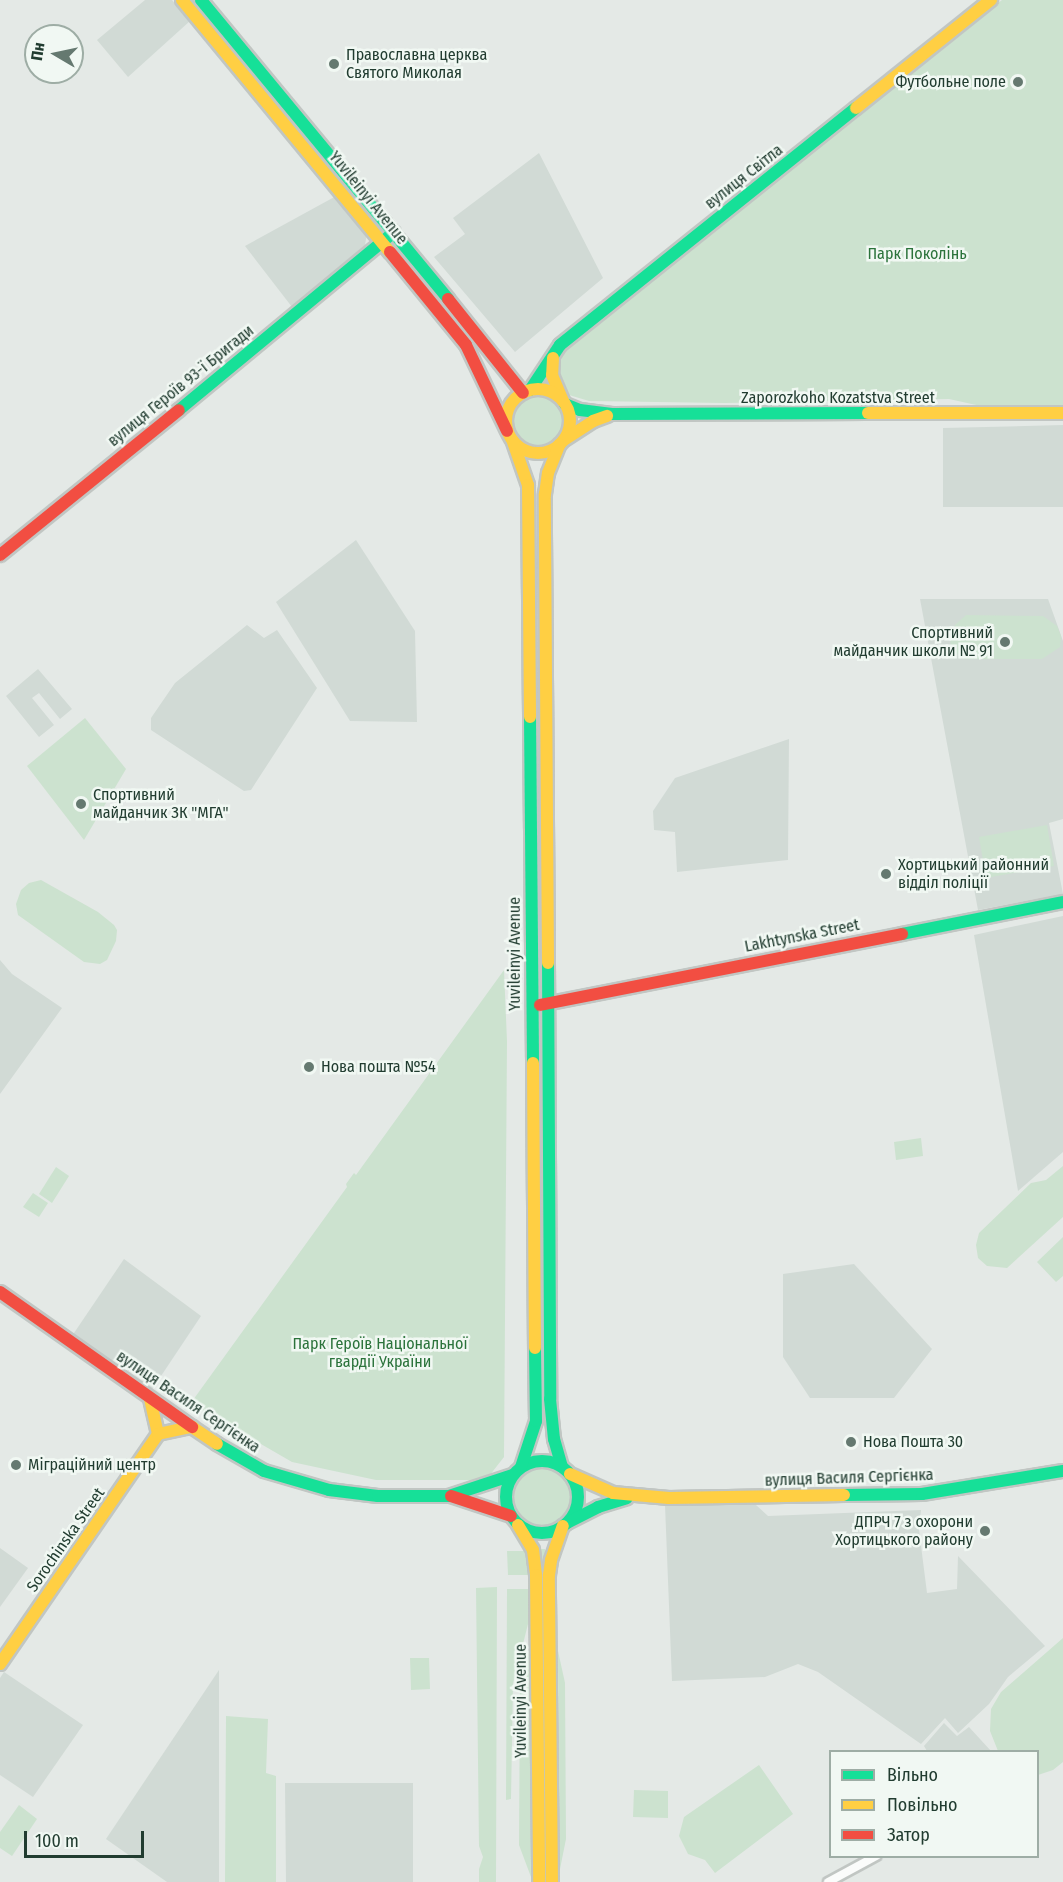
<!DOCTYPE html>
<meta charset="utf-8">
<style>
body{margin:0}
#map{position:relative;width:1063px;height:1882px;overflow:hidden;background:#e4e9e6;font-family:"Fira Sans Condensed",sans-serif}
div>[style]{position:absolute}
[style*='--x']{left:calc(var(--x)*1px);top:calc(var(--y)*1px);width:calc(var(--w)*1px);rotate:calc(var(--a)*1deg)}
.built>*{inset:0;background:#d1dad5}
.green>*{inset:0;background:#cce2cf}
.round{border-radius:50%}
.roads{filter:drop-shadow(2px 0 #c1c6c3) drop-shadow(-2px 0 #c1c6c3) drop-shadow(0 2px #c1c6c3) drop-shadow(0 -2px #c1c6c3)}
.street>*{height:8px;margin:-4px;padding:0 4px;transform-origin:4px;border-radius:4px;background:#fbfcfb}
.fast>*{height:12px;margin:-6px;padding:0 6px;transform-origin:6px;border-radius:6px;background:#16e098}
.fast>.ring{margin:-6px;padding:0;box-sizing:content-box;background:none;border:12px solid #16e098;border-radius:50%}
.slow>*{height:12px;margin:-6px;padding:0 6px;transform-origin:6px;border-radius:6px;background:#ffcf43}
.slow>.ring{margin:-6px;padding:0;box-sizing:content-box;background:none;border:12px solid #ffcf43;border-radius:50%}
.jam>*{height:12px;margin:-6px;padding:0 6px;transform-origin:6px;border-radius:6px;background:#f24e42}
.dots>*{width:16px;height:16px;translate:-50% -50%;box-sizing:border-box;border:3px solid #f1f8f3;border-radius:50%}
span{translate:-50% -50%;white-space:nowrap;text-align:center;line-height:1.15;-webkit-text-stroke:5px #f1f8f3;paint-order:stroke}
.poi-label{font-size:16px;color:#213c30}
.left{translate:0 -50%;text-align:left}
.right{translate:-100% -50%;text-align:right}
.street-label{font-size:16px;color:#213c30}
.park-label{font-size:16px;color:#2b733b}
.legend{position:absolute;left:829px;top:1750px;width:210px;height:108px;box-sizing:border-box;background:#f1f8f3;border:2px solid #9eada5;margin:0;padding:8px 10px;list-style:none;font-size:18px;color:#213c30}
.legend li{display:flex;align-items:center;gap:12px;height:30px}
.legend b{width:30px;border:2px solid #9eada5}
.north{position:absolute;left:24px;top:24px;width:60px;height:60px;box-sizing:border-box;background:#f1f8f3;border:2px solid #9eada5;border-radius:50%;rotate:279deg;font-size:16px;font-weight:700;line-height:24px;text-align:center;color:#213c30}
.north::after{content:'';display:block;margin:auto;width:21px;height:27px;background:#657970;clip-path:polygon(50% 0,100% 100%,50% 72%,0 100%)}
.scale{position:absolute;left:24px;top:1831px;width:120px;height:27px;box-sizing:border-box;border:3px solid #213c30;border-top:0;padding-left:8px;font-size:18px;line-height:21px;white-space:nowrap;color:#213c30;-webkit-text-stroke:4px #f1f8f3;paint-order:stroke}
</style>
<div id="map">
<div class="built">
<div style="clip-path:polygon(145px 0,172px 0,190px 21px,128px 77px,97px 40px)"></div>
<div style="clip-path:polygon(539px 153px,603px 278px,515px 352px,434px 257px,465px 234px,453px 218px)"></div>
<div style="clip-path:polygon(338px 195px,367px 233px,365px 245px,292px 307px,245px 246px)"></div>
<div style="clip-path:polygon(1063px 425px,1063px 507px,943px 507px,943px 428px)"></div>
<div style="clip-path:polygon(356px 540px,415px 631px,417px 722px,350px 721px,276px 602px)"></div>
<div style="clip-path:polygon(920px 599px,1048px 599px,1063px 641px,1063px 819px,1049px 823px,1063px 894px,978px 910px)"></div>
<div style="clip-path:polygon(247px 625px,264px 638px,277px 630px,317px 688px,251px 790px,244px 791px,151px 730px,151px 718px,175px 683px)"></div>
<div style="clip-path:polygon(38px 669px,72px 709px,60px 719px,39px 693px,32px 698px,54px 725px,39px 737px,6px 696px)"></div>
<div style="clip-path:polygon(789px 739px,788px 860px,677px 872px,675px 832px,654px 830px,653px 811px,675px 778px)"></div>
<div style="clip-path:polygon(1063px 916px,1063px 1152px,1018px 1191px,974px 935px)"></div>
<div style="clip-path:polygon(0 960px,12px 974px,62px 1008px,0 1094px)"></div>
<div style="clip-path:polygon(124px 1259px,201px 1316px,151px 1391px,72px 1336px)"></div>
<div style="clip-path:polygon(854px 1264px,932px 1349px,894px 1398px,810px 1398px,783px 1357px,783px 1274px)"></div>
<div style="clip-path:polygon(665px 1505px,756px 1505px,768px 1516px,921px 1510px,919px 1530px,927px 1593px,957px 1589px,958px 1556px,1045px 1646px,1008px 1677px,989px 1704px,958px 1733px,945px 1718px,921px 1744px,818px 1672px,798px 1664px,765px 1677px,672px 1681px)"></div>
<div style="clip-path:polygon(0 1548px,28px 1568px,0 1607px)"></div>
<div style="clip-path:polygon(219px 1670px,219px 1882px,167px 1882px,106px 1839px)"></div>
<div style="clip-path:polygon(4px 1672px,83px 1725px,33px 1797px,0 1775px,0 1678px)"></div>
<div style="clip-path:polygon(944px 1723px,957px 1736px,969px 1727px,991px 1751px,927px 1751px,924px 1746px)"></div>
<div style="clip-path:polygon(285px 1783px,413px 1783px,413px 1882px,286px 1882px)"></div>
</div>
<div class="green">
<div style="clip-path:polygon(1002px 0,1063px 0,1063px 406px,999px 410px,949px 399px,725px 403px,589px 401px,569px 395px,560px 387px,555px 372px,560px 353px)"></div>
<div class="round" style="left:509px;top:391px;width:58px;height:58px"></div>
<div style="clip-path:polygon(966px 615px,1043px 616px,1057px 626px,1061px 636px,1060px 647px,1042px 659px,965px 659px,951px 649px,950px 637px,955px 625px)"></div>
<div style="clip-path:polygon(85px 718px,126px 769px,84px 840px,27px 766px)"></div>
<div style="clip-path:polygon(1047px 825px,1054px 866px,986px 878px,979px 837px)"></div>
<div style="clip-path:polygon(41px 880px,98px 912px,114px 925px,117px 930px,116px 941px,107px 960px,100px 964px,84px 962px,18px 915px,16px 904px,21px 890px,29px 883px)"></div>
<div style="clip-path:polygon(504px 970px,507px 1041px,504px 1457px,486px 1480px,376px 1480px,292px 1462px,192px 1404px,193px 1400px,347px 1187px,346px 1184px,354px 1173px,356px 1175px)"></div>
<div style="clip-path:polygon(543px 1028px,544px 1421px,542px 1421px,538px 1029px)"></div>
<div style="clip-path:polygon(921px 1138px,923px 1156px,896px 1160px,894px 1142px)"></div>
<div style="clip-path:polygon(1063px 1166px,1063px 1217px,1007px 1268px,987px 1266px,978px 1258px,976px 1245px,979px 1233px,1031px 1183px,1046px 1180px)"></div>
<div style="clip-path:polygon(56px 1167px,69px 1176px,52px 1203px,39px 1194px)"></div>
<div style="clip-path:polygon(33px 1193px,48px 1203px,39px 1217px,23px 1207px)"></div>
<div style="clip-path:polygon(1063px 1237px,1063px 1276px,1056px 1282px,1037px 1262px)"></div>
<div class="round" style="left:514px;top:1468px;width:58px;height:58px"></div>
<div style="clip-path:polygon(541px 1549px,545px 1549px,546px 1882px,543px 1882px)"></div>
<div style="clip-path:polygon(507px 1551px,525px 1551px,530px 1575px,508px 1575px)"></div>
<div style="clip-path:polygon(497px 1587px,496px 1882px,479px 1882px,479px 1869px,483px 1857px,479px 1846px,476px 1588px)"></div>
<div style="clip-path:polygon(507px 1589px,528px 1589px,529px 1620px,513px 1684px,511px 1799px,506px 1800px)"></div>
<div style="clip-path:polygon(1063px 1638px,1063px 1762px,1053px 1770px,1038px 1775px,1038px 1752px,998px 1751px,990px 1731px,991px 1709px,1001px 1692px)"></div>
<div style="clip-path:polygon(530px 1649px,531px 1877px,519px 1845px,520px 1681px)"></div>
<div style="clip-path:polygon(558px 1651px,565px 1683px,566px 1839px,559px 1874px)"></div>
<div style="clip-path:polygon(410px 1658px,429px 1658px,430px 1689px,411px 1690px)"></div>
<div style="clip-path:polygon(226px 1716px,268px 1719px,266px 1773px,276px 1776px,276px 1882px,225px 1882px)"></div>
<div style="clip-path:polygon(759px 1765px,793px 1814px,715px 1873px,705px 1860px,688px 1854px,679px 1836px,684px 1817px)"></div>
<div style="clip-path:polygon(634px 1790px,668px 1791px,668px 1818px,633px 1817px)"></div>
<div style="clip-path:polygon(19px 1805px,37px 1819px,12px 1856px,0 1848px,0 1832px)"></div>
</div>
<div class="roads">
<div class="street">
<div style="--x:828;--y:1882;--w:55;--a:-28.4"></div>
</div>
<div class="fast">
<div style="--x:201;--y:0;--w:388;--a:50.4"></div>
<div style="--x:530;--y:390;--w:54;--a:-56.3"></div>
<div style="--x:560;--y:345;--w:379;--a:-38.7"></div>
<div style="--x:565;--y:404;--w:16;--a:22"></div>
<div style="--x:580;--y:410;--w:32;--a:7"></div>
<div style="--x:612;--y:414;--w:256;--a:-0.2"></div>
<div style="--x:179;--y:410;--w:279;--a:-39.6"></div>
<div style="--x:530;--y:717;--w:346;--a:89.5"></div>
<div style="--x:902;--y:934;--w:164;--a:-11.2"></div>
<div style="--x:548;--y:963;--w:436;--a:89.7"></div>
<div style="--x:550;--y:1399;--w:40;--a:84.3"></div>
<div style="--x:554;--y:1439;--w:29;--a:74"></div>
<div style="--x:217;--y:1444;--w:54;--a:29.9"></div>
<div style="--x:264;--y:1471;--w:68;--a:16.3"></div>
<div style="--x:329;--y:1490;--w:49;--a:7"></div>
<div style="--x:378;--y:1496;--w:71;--a:0"></div>
<div style="--x:449;--y:1496;--w:67;--a:-18.2"></div>
<div class="ring" style="left:506px;top:1461px;width:60px;height:60px"></div>
<div style="--x:521;--y:1467;--w:48;--a:-71.9"></div>
<div style="--x:536;--y:1421;--w:73;--a:-90.8"></div>
<div style="--x:844;--y:1495;--w:78;--a:-0.7"></div>
<div style="--x:922;--y:1494;--w:143;--a:-9.3"></div>
<div style="--x:567;--y:1523;--w:35;--a:-27"></div>
<div style="--x:598;--y:1507;--w:30;--a:-17"></div>
</div>
<div class="slow">
<div style="--x:182;--y:0;--w:327;--a:50.5"></div>
<div style="--x:856;--y:108;--w:173;--a:-38.7"></div>
<div style="--x:553;--y:358;--w:17;--a:93"></div>
<div style="--x:552;--y:375;--w:28;--a:67"></div>
<div class="ring" style="left:506px;top:389px;width:52px;height:52px"></div>
<div style="--x:868;--y:413;--w:195;--a:0"></div>
<div style="--x:564;--y:440;--w:35;--a:-33"></div>
<div style="--x:593;--y:421;--w:15;--a:-20"></div>
<div style="--x:513;--y:442;--w:46;--a:70.8"></div>
<div style="--x:528;--y:485;--w:232;--a:89.5"></div>
<div style="--x:548;--y:963;--w:469;--a:-90.4"></div>
<div style="--x:545;--y:494;--w:21;--a:-82"></div>
<div style="--x:548;--y:473;--w:31;--a:-68"></div>
<div style="--x:533;--y:1063;--w:285;--a:89.6"></div>
<div style="--x:150;--y:1399;--w:36;--a:77"></div>
<div style="--x:570;--y:1474;--w:47;--a:23.8"></div>
<div style="--x:613;--y:1493;--w:56;--a:5.1"></div>
<div style="--x:669;--y:1498;--w:175;--a:-1"></div>
<div style="--x:518;--y:1525;--w:29;--a:59"></div>
<div style="--x:533;--y:1550;--w:25;--a:83"></div>
<div style="--x:536;--y:1575;--w:307;--a:89.4"></div>
<div style="--x:0;--y:1664;--w:279;--a:-55.5"></div>
<div style="--x:158;--y:1434;--w:35;--a:-12"></div>
<div style="--x:192;--y:1427;--w:30;--a:34"></div>
<div style="--x:552;--y:1882;--w:307;--a:-90.6"></div>
<div style="--x:549;--y:1575;--w:15;--a:-82"></div>
<div style="--x:551;--y:1560;--w:36;--a:-71"></div>
</div>
<div class="jam">
<div style="--x:390;--y:252;--w:120;--a:50.7"></div>
<div style="--x:466;--y:345;--w:95;--a:64.5"></div>
<div style="--x:448;--y:299;--w:120;--a:51.4"></div>
<div style="--x:0;--y:555;--w:230;--a:-39"></div>
<div style="--x:540;--y:1005;--w:369;--a:-11.1"></div>
<div style="--x:0;--y:1292;--w:235;--a:35.1"></div>
<div style="--x:451;--y:1496;--w:63;--a:18.4"></div>
</div>
</div>
<div class="dots">
<div style="left:334px;top:64px;background:#657970"></div>
<div style="left:1018px;top:82px;background:#657970"></div>
<div style="left:1005px;top:642px;background:#657970"></div>
<div style="left:81px;top:804px;background:#657970"></div>
<div style="left:886px;top:874px;background:#657970"></div>
<div style="left:309px;top:1067px;background:#657970"></div>
<div style="left:851px;top:1442px;background:#657970"></div>
<div style="left:16px;top:1465px;background:#657970"></div>
<div style="left:985px;top:1531px;background:#657970"></div>
</div>
<div class="poi-label">
<span class="left" style="left:346px;top:64px">Православна церква<br>Святого Миколая</span>
<span class="right" style="left:1006px;top:82px">Футбольне поле</span>
<span class="right" style="left:993px;top:642px">Спортивний<br>майданчик школи № 91</span>
<span class="left" style="left:93px;top:804px">Спортивний<br>майданчик ЗК "МГА"</span>
<span class="left" style="left:898px;top:874px">Хортицький районний<br>відділ поліції</span>
<span class="left" style="left:321px;top:1067px">Нова пошта №54</span>
<span class="left" style="left:863px;top:1442px">Нова Пошта 30</span>
<span class="left" style="left:28px;top:1465px">Міграційний центр</span>
<span class="right" style="left:973px;top:1531px">ДПРЧ 7 з охорони<br>Хортицького району</span>
</div>
<div class="street-label">
<span style="left:744px;top:177px;rotate:-38deg">вулиця Світла</span>
<span style="left:368px;top:198px;rotate:51deg">Yuvileinyi Avenue</span>
<span style="left:181px;top:386px;rotate:-39deg">вулиця Героїв 93-ї Бригади</span>
<span style="left:838px;top:398px">Zaporozkoho Kozatstva Street</span>
<span style="left:802px;top:936px;rotate:-11deg">Lakhtynska Street</span>
<span style="left:515px;top:954px;rotate:-90deg">Yuvileinyi Avenue</span>
<span style="left:188px;top:1402px;rotate:34deg">вулиця Василя Сергієнка</span>
<span style="left:849px;top:1478px;rotate:-2deg">вулиця Василя Сергієнка</span>
<span style="left:66px;top:1540px;rotate:-55deg">Sorochinska Street</span>
<span style="left:521px;top:1701px;rotate:-90deg">Yuvileinyi Avenue</span>
</div>
<div class="park-label">
<span style="left:917px;top:254px">Парк Поколінь</span>
<span style="left:380px;top:1353px">Парк Героїв Національної<br>гвардії України</span>
</div>
<ul class="legend">
<li><b style="height:8px;background:#16e098"></b>Вільно</li>
<li><b style="height:8px;background:#ffcf43"></b>Повільно</li>
<li><b style="height:8px;background:#f24e42"></b>Затор</li>
</ul>
<div class="north">Пн</div>
<div class="scale">100 m</div>
</div>
